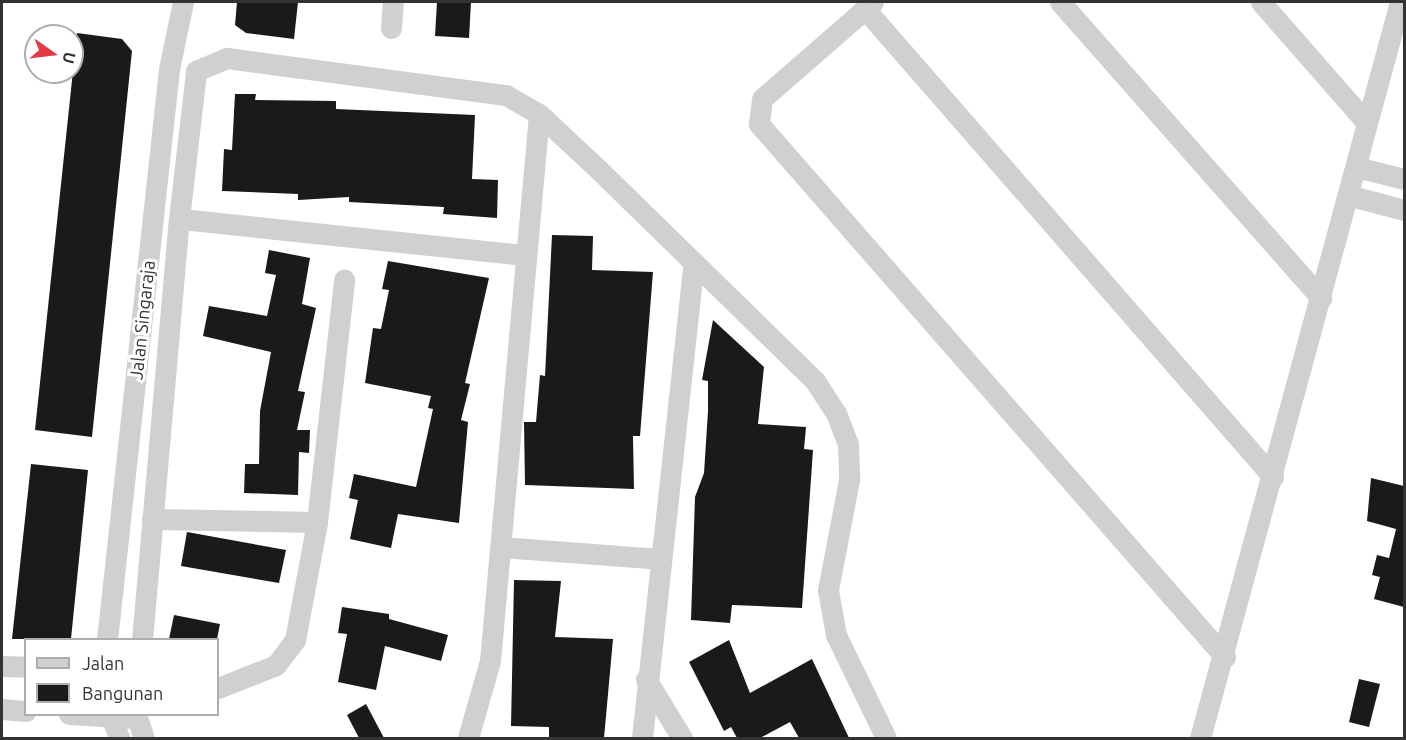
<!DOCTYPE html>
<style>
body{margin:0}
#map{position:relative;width:1406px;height:740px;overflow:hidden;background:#fff;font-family:Ubuntu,sans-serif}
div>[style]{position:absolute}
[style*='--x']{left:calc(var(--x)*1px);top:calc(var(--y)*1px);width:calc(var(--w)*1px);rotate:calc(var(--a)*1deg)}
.building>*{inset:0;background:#1a1a1a}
.street>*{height:21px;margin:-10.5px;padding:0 10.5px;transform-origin:10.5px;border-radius:10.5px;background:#d0d0d0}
span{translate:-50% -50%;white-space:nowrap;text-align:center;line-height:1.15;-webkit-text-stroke:6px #fff;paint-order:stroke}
.street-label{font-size:18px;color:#333}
.frame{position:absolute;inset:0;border:3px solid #333;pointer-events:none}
.legend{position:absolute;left:24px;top:638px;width:195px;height:78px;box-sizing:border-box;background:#fff;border:2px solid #adadad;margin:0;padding:8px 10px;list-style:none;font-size:18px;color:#333}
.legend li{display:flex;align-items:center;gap:12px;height:30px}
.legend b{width:30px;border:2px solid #adadad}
.north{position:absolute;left:24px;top:24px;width:60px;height:60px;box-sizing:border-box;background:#fff;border:2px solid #adadad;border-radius:50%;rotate:104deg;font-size:16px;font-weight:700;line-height:24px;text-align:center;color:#333}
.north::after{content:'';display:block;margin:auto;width:21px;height:27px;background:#e63946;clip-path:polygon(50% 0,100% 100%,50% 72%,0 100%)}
</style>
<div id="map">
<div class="building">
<div style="clip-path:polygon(237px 2px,298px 2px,294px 39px,246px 33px,235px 25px)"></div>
<div style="clip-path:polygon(437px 2px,471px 2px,469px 38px,435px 36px)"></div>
<div style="clip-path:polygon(77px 33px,122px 39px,132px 51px,92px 437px,35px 430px)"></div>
<div style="clip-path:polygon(235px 94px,256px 94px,255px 100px,336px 101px,336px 109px,475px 115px,472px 179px,498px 180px,497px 218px,443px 214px,444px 207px,349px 202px,349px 197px,298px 200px,298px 194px,222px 191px,224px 149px,232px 150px)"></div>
<div style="clip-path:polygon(552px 235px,593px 236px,592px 270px,653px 272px,640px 436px,633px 436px,634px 489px,525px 485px,524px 422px,536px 422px,540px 375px,545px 376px)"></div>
<div style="clip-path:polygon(269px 250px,310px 258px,302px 304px,316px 308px,298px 391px,305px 392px,297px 430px,310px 430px,309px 453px,299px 452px,298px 495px,244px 493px,245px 464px,259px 464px,260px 411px,271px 352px,203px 336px,209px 306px,267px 316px,276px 275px,265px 273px)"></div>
<div style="clip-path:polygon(388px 261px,489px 278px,465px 383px,470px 384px,461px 420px,468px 422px,459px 523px,398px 514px,391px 548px,350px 539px,358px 500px,349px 498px,354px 474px,416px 487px,433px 409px,428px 408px,431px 396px,365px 383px,373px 328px,381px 329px,389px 290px,382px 289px)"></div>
<div style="clip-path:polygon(713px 320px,764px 367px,758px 424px,806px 427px,804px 449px,813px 450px,802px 608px,732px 605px,730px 623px,691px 620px,695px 497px,704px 473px,708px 411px,708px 381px,702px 380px)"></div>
<div style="clip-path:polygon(31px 464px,88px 470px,71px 639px,12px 639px)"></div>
<div style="clip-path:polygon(1371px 478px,1404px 486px,1404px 607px,1374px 599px,1380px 577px,1372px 575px,1377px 555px,1389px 558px,1396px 529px,1367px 521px)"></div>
<div style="clip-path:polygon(187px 532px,286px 550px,279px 583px,181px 566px)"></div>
<div style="clip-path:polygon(514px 580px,561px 581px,555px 637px,613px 639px,604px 738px,549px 738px,549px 727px,511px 726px)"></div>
<div style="clip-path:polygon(342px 607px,389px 614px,389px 619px,448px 635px,441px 661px,385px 646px,376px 690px,338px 682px,347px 634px,338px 633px)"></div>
<div style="clip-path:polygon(174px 615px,220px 624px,217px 639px,169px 639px)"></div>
<div style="clip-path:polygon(729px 640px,750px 693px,812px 659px,849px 738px,799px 738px,790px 722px,760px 738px,737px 738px,731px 727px,724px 731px,689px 662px)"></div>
<div style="clip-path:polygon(1359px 679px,1380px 684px,1369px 727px,1349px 722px)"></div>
<div style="clip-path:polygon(366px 704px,384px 738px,359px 738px,347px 715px)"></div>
</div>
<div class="street">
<div style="--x:873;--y:2;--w:147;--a:138.9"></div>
<div style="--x:762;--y:99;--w:25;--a:97"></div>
<div style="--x:759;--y:124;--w:708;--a:48.84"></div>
<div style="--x:1060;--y:2;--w:395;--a:48.6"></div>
<div style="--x:1261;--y:2;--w:161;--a:48.8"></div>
<div style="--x:865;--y:9;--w:621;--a:48.92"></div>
<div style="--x:391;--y:28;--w:26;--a:-86"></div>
<div style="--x:1356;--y:167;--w:49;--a:14"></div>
<div style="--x:1348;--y:195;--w:58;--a:15"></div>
<div style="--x:524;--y:255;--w:347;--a:-174"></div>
<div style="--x:179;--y:219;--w:149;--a:-83.4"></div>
<div style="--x:196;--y:71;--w:34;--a:-23"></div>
<div style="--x:227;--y:58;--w:281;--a:7.6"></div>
<div style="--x:506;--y:95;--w:38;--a:30"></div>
<div style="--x:539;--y:114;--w:82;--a:43"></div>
<div style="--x:599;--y:170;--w:302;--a:44.3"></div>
<div style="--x:815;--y:381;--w:38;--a:57"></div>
<div style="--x:836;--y:413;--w:33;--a:69"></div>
<div style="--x:848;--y:444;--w:36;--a:88"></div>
<div style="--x:849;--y:480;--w:112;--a:100.8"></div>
<div style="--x:828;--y:590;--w:46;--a:79.9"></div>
<div style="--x:836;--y:635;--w:114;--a:64.1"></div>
<div style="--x:152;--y:519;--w:165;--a:1"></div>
<div style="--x:502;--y:547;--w:158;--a:4.3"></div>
<div style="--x:107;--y:640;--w:574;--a:-83.8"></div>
<div style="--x:169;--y:69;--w:68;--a:-78.2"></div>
<div style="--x:142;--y:640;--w:423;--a:-85"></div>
<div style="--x:2;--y:666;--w:24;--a:2"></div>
<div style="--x:646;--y:679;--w:69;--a:58.6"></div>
<div style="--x:218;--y:688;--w:62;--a:-21.6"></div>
<div style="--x:276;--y:665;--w:31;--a:-53"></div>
<div style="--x:295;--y:640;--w:120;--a:-79.4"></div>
<div style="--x:317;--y:522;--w:244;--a:-83.6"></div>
<div style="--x:2;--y:709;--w:24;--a:5"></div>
<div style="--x:69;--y:714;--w:66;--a:3.5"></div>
<div style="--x:110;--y:714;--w:26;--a:69"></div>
<div style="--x:136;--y:714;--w:25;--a:72"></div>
<div style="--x:468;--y:738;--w:80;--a:-74.1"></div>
<div style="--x:490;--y:661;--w:549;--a:-84.88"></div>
<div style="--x:642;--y:738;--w:474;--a:-83.8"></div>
<div style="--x:1200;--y:738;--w:763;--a:-74.8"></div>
</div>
<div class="street-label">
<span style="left:142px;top:320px;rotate:-84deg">Jalan Singaraja</span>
</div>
<div class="frame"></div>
<ul class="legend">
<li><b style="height:8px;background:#d0d0d0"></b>Jalan</li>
<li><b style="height:16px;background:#1a1a1a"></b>Bangunan</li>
</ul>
<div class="north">U</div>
</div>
